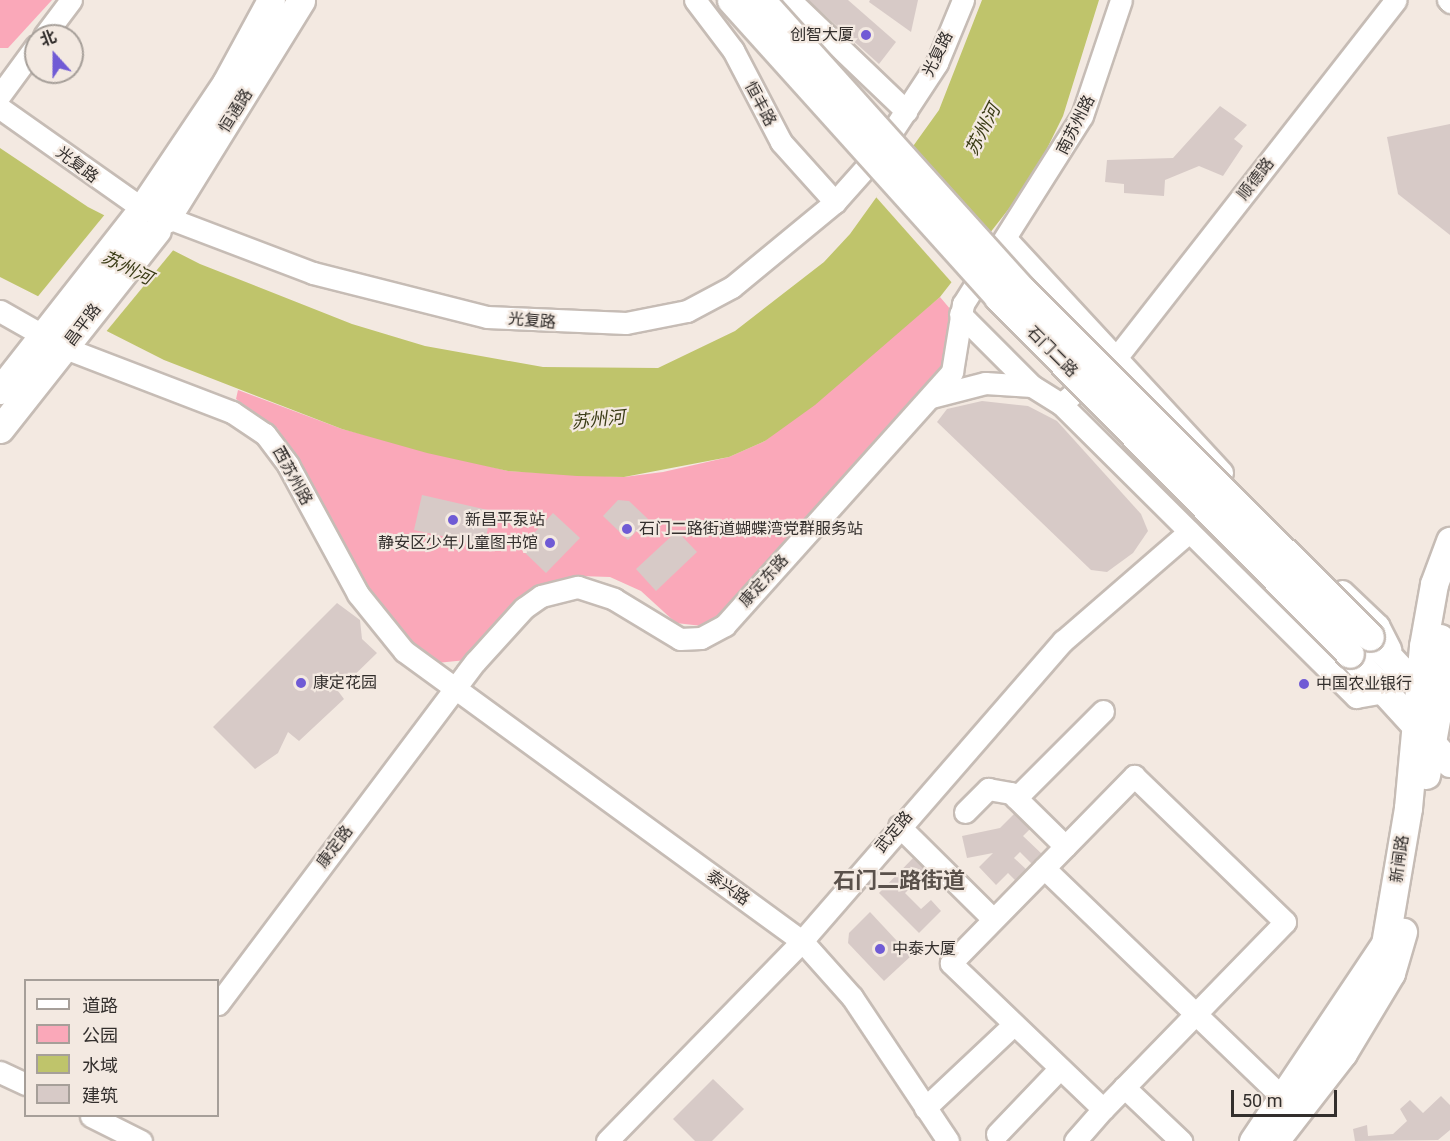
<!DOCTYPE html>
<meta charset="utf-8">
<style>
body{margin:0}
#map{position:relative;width:1450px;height:1141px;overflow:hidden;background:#f3e9e1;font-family:Roboto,"Noto Sans SC",sans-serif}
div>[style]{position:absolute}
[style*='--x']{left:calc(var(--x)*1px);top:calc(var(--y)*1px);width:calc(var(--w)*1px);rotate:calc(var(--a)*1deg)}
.green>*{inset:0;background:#faa8b9}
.water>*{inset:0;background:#bfc46b}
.pier>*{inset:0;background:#f3e9e1}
.building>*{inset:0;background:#d7cac7}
.roads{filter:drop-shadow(2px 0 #c6bcb5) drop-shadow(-2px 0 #c6bcb5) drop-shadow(0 2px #c6bcb5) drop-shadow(0 -2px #c6bcb5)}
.minor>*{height:21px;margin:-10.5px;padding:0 10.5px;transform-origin:10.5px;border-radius:10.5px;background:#fff}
.major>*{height:27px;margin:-13.5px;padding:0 13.5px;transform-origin:13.5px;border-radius:13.5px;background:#fff}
.bridges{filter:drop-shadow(2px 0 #c6bcb5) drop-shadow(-2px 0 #c6bcb5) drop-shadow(0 2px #c6bcb5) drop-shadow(0 -2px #c6bcb5)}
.major-bridge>*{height:27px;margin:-13.5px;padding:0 13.5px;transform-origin:13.5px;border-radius:13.5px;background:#fff}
.dots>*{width:16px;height:16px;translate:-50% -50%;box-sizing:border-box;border:3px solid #f3e9e1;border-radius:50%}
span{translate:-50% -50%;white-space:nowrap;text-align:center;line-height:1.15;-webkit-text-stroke:4.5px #f3e9e1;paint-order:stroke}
.poi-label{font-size:16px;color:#332f2d}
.right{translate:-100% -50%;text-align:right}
.left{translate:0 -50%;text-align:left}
.street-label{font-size:16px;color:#332f2d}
.water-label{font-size:18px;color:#3a3b15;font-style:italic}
.district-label{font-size:22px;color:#5a514b;font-weight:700}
.legend{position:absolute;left:24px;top:979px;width:195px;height:138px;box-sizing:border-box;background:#f3e9e1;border:2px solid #a69f99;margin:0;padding:8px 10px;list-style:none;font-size:18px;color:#332f2d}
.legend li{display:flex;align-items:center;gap:12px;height:30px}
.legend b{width:30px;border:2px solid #a69f99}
.north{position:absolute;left:24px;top:24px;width:60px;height:60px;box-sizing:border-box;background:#f3e9e1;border:2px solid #a69f99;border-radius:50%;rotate:339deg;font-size:16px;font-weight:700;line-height:24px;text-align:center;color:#332f2d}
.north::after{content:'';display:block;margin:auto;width:21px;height:27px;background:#705bd5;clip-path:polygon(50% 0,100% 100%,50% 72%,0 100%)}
.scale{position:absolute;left:1231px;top:1090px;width:106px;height:27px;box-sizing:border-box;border:3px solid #332f2d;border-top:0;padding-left:8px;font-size:18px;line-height:21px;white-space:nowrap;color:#332f2d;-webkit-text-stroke:4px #f3e9e1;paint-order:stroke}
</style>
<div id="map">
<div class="green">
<div style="clip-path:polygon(0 0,52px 0,8px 48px,0 48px)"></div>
<div style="clip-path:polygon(940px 297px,951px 310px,948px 368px,711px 627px,676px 623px,641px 591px,610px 577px,580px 576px,545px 586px,466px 660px,437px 663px,404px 642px,368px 596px,302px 465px,277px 428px,236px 399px,238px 390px,342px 429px,508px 471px,624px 477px,663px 472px,729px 457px,765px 441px)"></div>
</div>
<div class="water">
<div style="clip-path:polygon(982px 0,1099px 0,1063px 116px,1032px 179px,940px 297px,815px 405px,765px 441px,729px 457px,624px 477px,577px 476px,508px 471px,427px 453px,342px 429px,164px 360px,0 277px,0 148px,88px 207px,200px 264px,352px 324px,425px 346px,543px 367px,658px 368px,735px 331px,824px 262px,850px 234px,939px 110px)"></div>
</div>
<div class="pier">
<div style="clip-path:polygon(912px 147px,992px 238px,954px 285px,876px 197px)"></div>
<div style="clip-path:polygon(106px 213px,175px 248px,105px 333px,35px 300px)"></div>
</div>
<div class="building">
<div style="clip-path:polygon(808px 0,848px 0,896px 42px,879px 64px)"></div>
<div style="clip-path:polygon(870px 0,918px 0,911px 32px,869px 2px)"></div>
<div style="clip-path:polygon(1220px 106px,1247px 125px,1234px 139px,1243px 146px,1223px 176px,1199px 166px,1165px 180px,1164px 196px,1124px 193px,1124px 184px,1105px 182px,1107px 160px,1173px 158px)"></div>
<div style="clip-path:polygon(1450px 124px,1450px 235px,1398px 194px,1387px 137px)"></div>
<div style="clip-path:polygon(982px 401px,1028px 406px,1057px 421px,1141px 514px,1148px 531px,1133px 553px,1107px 572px,1091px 570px,937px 422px,947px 409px)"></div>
<div style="clip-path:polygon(422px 495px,492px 511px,484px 545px,414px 530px)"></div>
<div style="clip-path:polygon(618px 500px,629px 501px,648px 519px,628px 540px,603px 516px)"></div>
<div style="clip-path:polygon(553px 513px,580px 538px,546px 573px,520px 548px)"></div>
<div style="clip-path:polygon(677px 531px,697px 552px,656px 591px,636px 569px)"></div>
<div style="clip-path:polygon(337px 603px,360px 620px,362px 639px,377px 653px,338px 691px,344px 699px,299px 741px,288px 732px,278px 753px,255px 769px,213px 727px)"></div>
<div style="clip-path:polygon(1019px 809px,1035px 824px,1023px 836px,1043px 855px,1033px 865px,1020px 852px,1014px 858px,1028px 871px,1017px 882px,1008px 873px,996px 885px,979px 867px,993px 853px,967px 858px,962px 836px,1000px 828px)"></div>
<div style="clip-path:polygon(915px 856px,929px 870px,905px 893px,921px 909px,931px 900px,941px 911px,919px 933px,879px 893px)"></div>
<div style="clip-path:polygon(870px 912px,911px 956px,884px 981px,848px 943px,849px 933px)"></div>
<div style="clip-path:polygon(713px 1079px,744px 1109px,712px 1141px,695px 1141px,673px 1119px)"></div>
<div style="clip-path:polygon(1441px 1096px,1450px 1105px,1450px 1130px,1438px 1140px,1355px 1141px,1353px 1129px,1367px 1125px,1368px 1136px,1393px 1134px,1407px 1121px,1400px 1109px,1410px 1100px,1423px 1113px)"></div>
</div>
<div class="roads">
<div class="minor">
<div style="--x:695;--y:0;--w:63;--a:52.8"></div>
<div style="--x:733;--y:50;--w:104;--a:62.4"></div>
<div style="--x:781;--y:142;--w:81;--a:48"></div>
<div style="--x:790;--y:0;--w:161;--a:43.7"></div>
<div style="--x:1448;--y:0;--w:3;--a:45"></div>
<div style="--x:44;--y:36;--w:45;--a:-53.1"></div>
<div style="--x:0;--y:95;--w:61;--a:-53.7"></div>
<div style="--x:0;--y:108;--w:174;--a:35.2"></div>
<div style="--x:142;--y:208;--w:183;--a:20.8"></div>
<div style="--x:313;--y:273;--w:179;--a:14.2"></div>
<div style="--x:487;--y:317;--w:139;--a:2.5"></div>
<div style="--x:626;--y:323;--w:62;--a:-11.1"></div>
<div style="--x:687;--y:311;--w:51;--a:-28.1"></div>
<div style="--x:732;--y:287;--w:134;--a:-39.5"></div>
<div style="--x:835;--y:202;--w:62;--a:-48.3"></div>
<div style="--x:876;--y:156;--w:111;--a:-56.7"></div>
<div style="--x:937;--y:63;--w:68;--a:-67.6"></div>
<div style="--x:1006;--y:239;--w:318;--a:47.2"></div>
<div style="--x:0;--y:311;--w:75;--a:29.6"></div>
<div style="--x:65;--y:348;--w:179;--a:21"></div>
<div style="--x:232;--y:412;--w:40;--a:34"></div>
<div style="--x:265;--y:434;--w:39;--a:53"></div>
<div style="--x:288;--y:465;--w:147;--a:61.5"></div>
<div style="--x:358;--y:594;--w:73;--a:51.1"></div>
<div style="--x:404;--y:651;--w:492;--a:36.1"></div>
<div style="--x:802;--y:941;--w:75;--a:48.2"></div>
<div style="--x:852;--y:997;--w:173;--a:56.3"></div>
<div style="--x:960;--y:314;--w:102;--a:45"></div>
<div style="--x:1032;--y:386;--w:34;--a:32"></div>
<div style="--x:1061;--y:404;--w:416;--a:44.8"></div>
<div style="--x:1356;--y:697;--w:29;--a:-10"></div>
<div style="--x:931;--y:397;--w:56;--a:-14.5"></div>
<div style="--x:985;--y:383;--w:47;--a:3.7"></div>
<div style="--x:1061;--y:404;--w:72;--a:-39.9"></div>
<div style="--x:1116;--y:358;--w:454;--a:-52"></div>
<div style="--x:1342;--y:591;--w:50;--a:43.4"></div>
<div style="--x:1378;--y:625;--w:27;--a:63"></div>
<div style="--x:1134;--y:776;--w:210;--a:44"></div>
<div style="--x:1285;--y:922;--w:261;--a:134.2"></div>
<div style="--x:1103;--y:1109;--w:211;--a:-136.2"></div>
<div style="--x:951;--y:963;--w:262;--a:-45.6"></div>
<div style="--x:1016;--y:798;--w:123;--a:-45"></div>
<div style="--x:965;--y:812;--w:33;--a:-45"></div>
<div style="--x:988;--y:789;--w:23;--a:10"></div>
<div style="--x:1011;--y:793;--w:76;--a:44.5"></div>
<div style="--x:899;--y:826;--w:132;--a:44.7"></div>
<div style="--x:1044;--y:868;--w:333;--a:43.9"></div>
<div style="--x:218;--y:1004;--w:428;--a:-53.1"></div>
<div style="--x:475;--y:662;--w:73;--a:-47.8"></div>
<div style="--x:524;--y:608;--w:21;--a:-35"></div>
<div style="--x:541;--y:596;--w:38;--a:-14"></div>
<div style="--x:578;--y:587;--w:38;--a:18"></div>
<div style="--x:614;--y:599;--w:77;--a:31.2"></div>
<div style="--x:680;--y:639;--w:21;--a:-3"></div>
<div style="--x:701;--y:638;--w:27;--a:-28"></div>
<div style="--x:725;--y:625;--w:340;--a:-48.1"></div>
<div style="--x:952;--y:372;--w:69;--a:-80.8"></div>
<div style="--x:963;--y:304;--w:222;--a:-57.7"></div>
<div style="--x:1082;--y:116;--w:122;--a:-71.4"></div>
<div style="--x:0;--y:1072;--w:29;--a:25"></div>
<div style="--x:1124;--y:1087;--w:79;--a:43.5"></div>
<div style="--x:925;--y:1108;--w:122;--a:-43.3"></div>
<div style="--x:91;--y:1116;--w:56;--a:26.6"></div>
<div style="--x:997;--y:1134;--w:91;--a:-46.3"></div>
<div style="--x:607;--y:1141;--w:279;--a:-45.7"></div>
<div style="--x:802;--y:941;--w:398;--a:-49"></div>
<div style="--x:1063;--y:641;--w:167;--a:-40.9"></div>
<div style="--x:1075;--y:1141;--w:43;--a:-48.8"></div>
</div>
<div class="major">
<div style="--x:142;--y:208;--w:151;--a:-56.1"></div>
<div style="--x:226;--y:83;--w:94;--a:-61.5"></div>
<div style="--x:166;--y:219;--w:257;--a:-58.3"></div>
<div style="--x:0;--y:390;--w:217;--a:-51.9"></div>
<div style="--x:0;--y:429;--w:253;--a:-51.7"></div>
<div style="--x:1370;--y:637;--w:45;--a:46.8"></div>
<div style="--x:1401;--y:670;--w:39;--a:23"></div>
<div style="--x:1350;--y:654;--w:148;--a:47.5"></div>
<div style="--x:1426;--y:775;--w:89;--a:-79.7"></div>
<div style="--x:1442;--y:687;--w:49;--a:-92.3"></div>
<div style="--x:1281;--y:1133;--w:101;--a:-52.2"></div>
<div style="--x:1343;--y:1053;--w:93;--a:-59"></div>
<div style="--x:1391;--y:973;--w:43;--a:-73.7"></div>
<div style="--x:1253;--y:1141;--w:237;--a:-56.2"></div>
<div style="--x:1385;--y:944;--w:138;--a:-80.4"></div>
<div style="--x:1408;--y:808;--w:163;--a:-84.7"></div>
<div style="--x:1423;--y:646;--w:63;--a:-79.9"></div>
<div style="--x:1434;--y:584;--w:46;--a:-69.6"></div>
</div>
</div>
<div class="bridges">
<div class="major-bridge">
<div style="--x:731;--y:0;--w:399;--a:48"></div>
<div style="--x:998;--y:297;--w:501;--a:45.4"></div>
<div style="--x:761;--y:0;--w:390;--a:48"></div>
<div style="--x:1022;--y:290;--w:491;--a:44.9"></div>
</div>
</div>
<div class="dots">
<div style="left:866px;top:35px;background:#705bd5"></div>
<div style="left:453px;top:520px;background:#705bd5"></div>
<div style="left:627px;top:529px;background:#705bd5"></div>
<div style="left:550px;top:543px;background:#705bd5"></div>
<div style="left:301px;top:683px;background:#705bd5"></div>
<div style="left:1304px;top:684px;background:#705bd5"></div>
<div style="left:880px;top:949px;background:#705bd5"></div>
</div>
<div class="poi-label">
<span class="right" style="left:854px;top:35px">创智大厦</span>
<span class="left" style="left:465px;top:520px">新昌平泵站</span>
<span class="left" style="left:639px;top:529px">石门二路街道蝴蝶湾党群服务站</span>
<span class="right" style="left:538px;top:543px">静安区少年儿童图书馆</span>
<span class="left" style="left:313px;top:683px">康定花园</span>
<span class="left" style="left:1316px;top:684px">中国农业银行</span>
<span class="left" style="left:892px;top:949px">中泰大厦</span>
</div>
<div class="street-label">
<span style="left:938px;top:54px;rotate:-64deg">光复路</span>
<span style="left:760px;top:104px;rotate:62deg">恒丰路</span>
<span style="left:236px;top:111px;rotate:-58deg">恒通路</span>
<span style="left:1076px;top:125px;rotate:-63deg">南苏州路</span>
<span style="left:77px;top:165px;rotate:37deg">光复路</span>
<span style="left:1256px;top:179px;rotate:-52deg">顺德路</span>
<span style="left:532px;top:321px;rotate:5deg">光复路</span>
<span style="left:83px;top:325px;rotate:-53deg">昌平路</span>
<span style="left:1052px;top:352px;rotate:45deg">石门二路</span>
<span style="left:292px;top:476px;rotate:61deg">西苏州路</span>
<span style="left:764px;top:581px;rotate:-48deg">康定东路</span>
<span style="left:894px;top:832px;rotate:-50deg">武定路</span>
<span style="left:335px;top:847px;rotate:-53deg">康定路</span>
<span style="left:1400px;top:859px;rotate:-82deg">新闸路</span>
<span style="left:728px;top:888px;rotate:35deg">泰兴路</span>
</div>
<div class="water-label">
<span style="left:983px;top:130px;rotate:-63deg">苏州河</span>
<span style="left:127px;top:268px;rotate:26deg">苏州河</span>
<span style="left:598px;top:420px;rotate:-6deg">苏州河</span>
</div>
<div class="district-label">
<span style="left:899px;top:881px">石门二路街道</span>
</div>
<ul class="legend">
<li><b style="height:8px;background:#fff"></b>道路</li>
<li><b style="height:16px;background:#faa8b9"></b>公园</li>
<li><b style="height:16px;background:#bfc46b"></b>水域</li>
<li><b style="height:16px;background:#d7cac7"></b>建筑</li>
</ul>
<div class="north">北</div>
<div class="scale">50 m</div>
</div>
